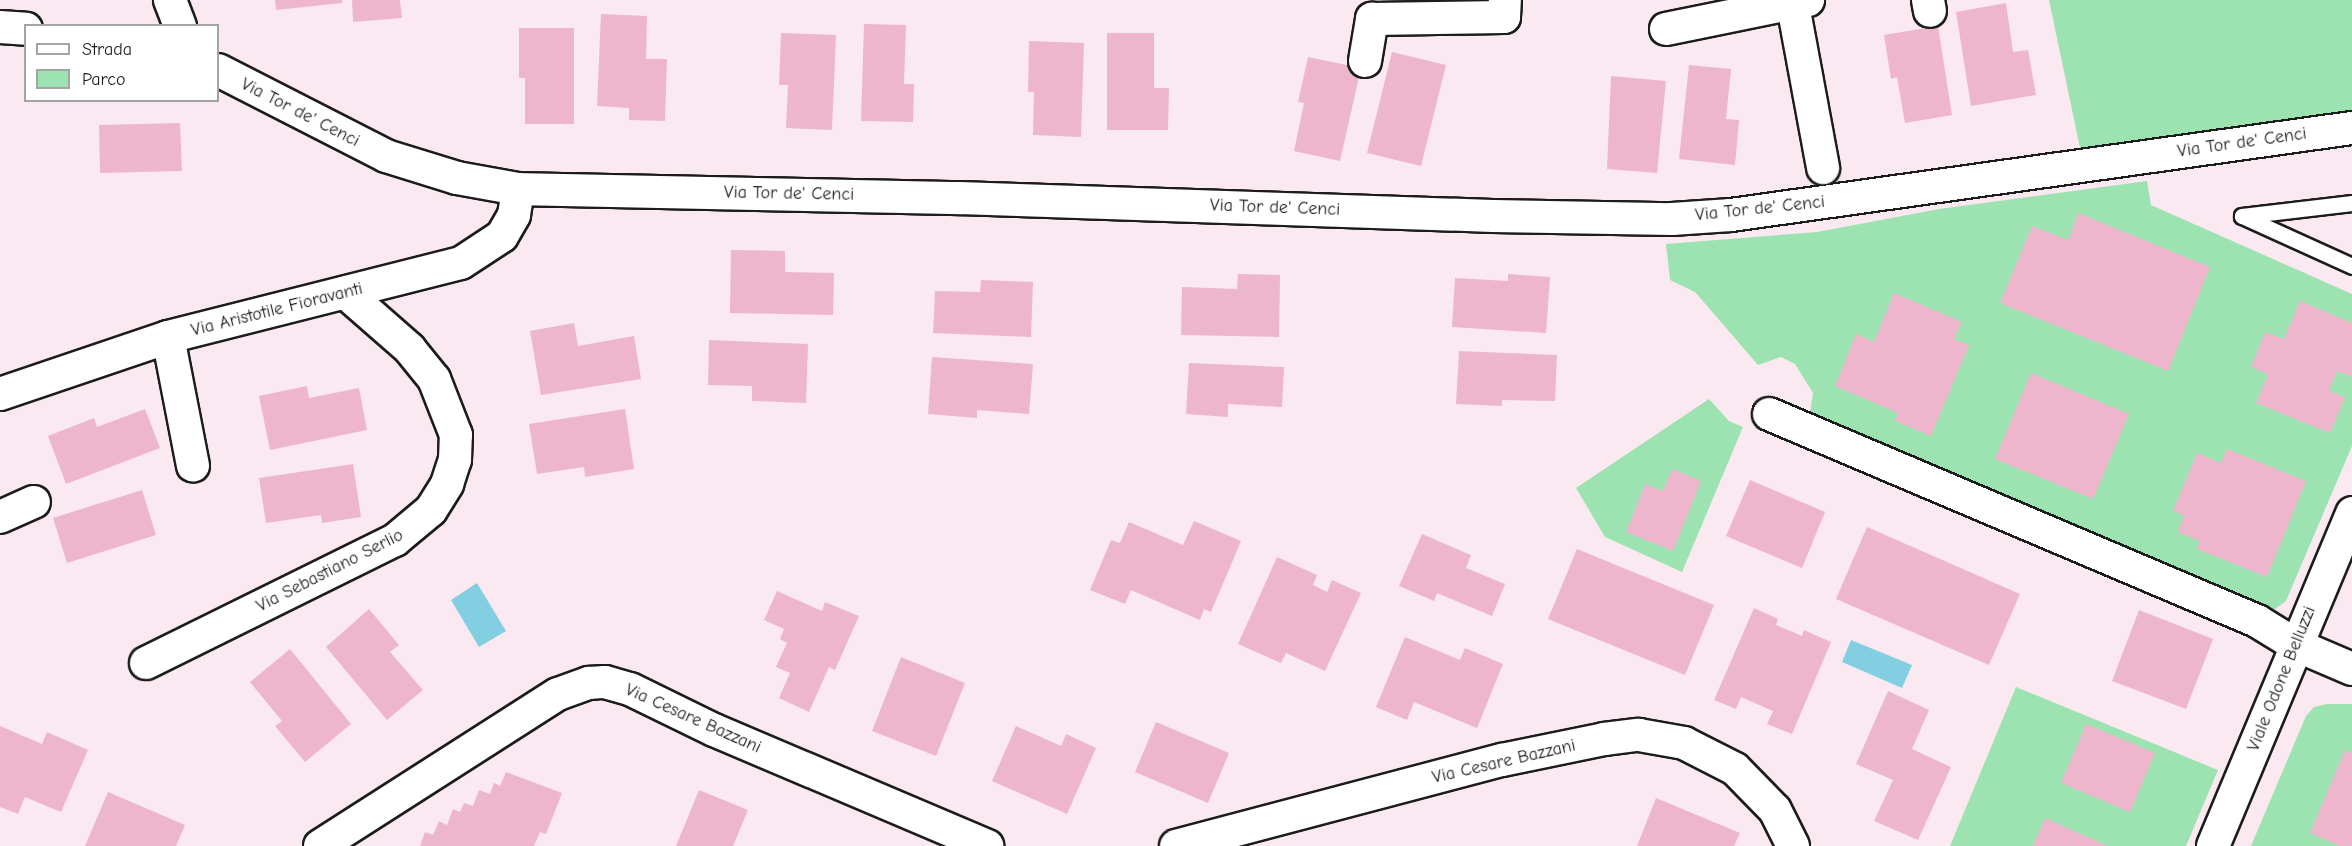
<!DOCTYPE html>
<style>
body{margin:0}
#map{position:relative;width:2352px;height:846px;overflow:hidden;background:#fae9f0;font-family:"Comic Neue",sans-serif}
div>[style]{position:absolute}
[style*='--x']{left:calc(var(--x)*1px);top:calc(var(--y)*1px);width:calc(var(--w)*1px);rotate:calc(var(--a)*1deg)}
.green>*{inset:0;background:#9de3b1}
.water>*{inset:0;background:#82cfe1}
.building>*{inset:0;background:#eeb6cc}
.roads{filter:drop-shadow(2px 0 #1c1c1c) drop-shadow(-2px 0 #1c1c1c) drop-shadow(0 2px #1c1c1c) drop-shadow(0 -2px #1c1c1c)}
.service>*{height:15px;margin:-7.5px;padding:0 7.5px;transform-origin:7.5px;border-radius:7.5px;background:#fff}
.minor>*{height:32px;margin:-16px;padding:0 16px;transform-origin:16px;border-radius:16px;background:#fff}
span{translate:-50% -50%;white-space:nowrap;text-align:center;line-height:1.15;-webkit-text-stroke:4.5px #fff;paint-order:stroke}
.street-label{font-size:18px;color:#1c1c1c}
.legend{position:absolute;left:24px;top:24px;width:195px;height:78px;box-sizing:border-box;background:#fff;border:2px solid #a4a4a4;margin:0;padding:8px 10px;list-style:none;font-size:18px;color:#1c1c1c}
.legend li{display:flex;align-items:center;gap:12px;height:30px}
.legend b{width:30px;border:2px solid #a4a4a4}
</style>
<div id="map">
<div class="green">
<div style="clip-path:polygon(2049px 0,2352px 0,2352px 111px,2080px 148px)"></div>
<div style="clip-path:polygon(2147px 181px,2151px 205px,2352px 294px,2352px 446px,2286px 601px,2275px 609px,2264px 611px,1809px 420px,1813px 393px,1795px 364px,1781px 357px,1758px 365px,1695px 292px,1670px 280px,1666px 244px,1817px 232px,1939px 209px)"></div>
<div style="clip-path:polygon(1709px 399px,1729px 421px,1743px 427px,1682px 572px,1605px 537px,1576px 488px)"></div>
<div style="clip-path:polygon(2016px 687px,2218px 770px,2186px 846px,1950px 846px)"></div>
<div style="clip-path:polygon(2327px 704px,2352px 704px,2352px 846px,2251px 846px,2306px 716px,2314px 707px)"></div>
</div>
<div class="water">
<div style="clip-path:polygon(477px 583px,506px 631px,479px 647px,451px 600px)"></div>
<div style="clip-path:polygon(1851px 640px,1912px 665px,1902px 688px,1842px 662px)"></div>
</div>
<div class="building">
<div style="clip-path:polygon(275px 0,342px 0,342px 3px,276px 10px)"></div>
<div style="clip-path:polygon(352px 0,400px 0,402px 18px,353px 22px)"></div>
<div style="clip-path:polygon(2006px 3px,2013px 52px,2028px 50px,2036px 95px,1971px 106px,1956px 12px)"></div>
<div style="clip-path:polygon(601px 14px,647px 16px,646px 59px,667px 59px,665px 121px,629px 120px,629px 108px,597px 106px)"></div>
<div style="clip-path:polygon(864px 24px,906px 25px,904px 84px,914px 84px,913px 122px,861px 121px)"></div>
<div style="clip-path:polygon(1938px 26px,1952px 115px,1905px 123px,1897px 77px,1891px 79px,1884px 35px)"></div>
<div style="clip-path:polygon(519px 28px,574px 28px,574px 124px,525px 124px,525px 78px,519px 78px)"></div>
<div style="clip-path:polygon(781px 33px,836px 35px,832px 130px,786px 128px,788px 85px,779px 85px)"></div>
<div style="clip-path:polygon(1107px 33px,1154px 33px,1154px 88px,1169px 88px,1168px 130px,1107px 130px)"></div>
<div style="clip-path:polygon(1029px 41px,1084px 43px,1081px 137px,1033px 135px,1034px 92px,1028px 92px)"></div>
<div style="clip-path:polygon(1392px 52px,1446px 65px,1421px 166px,1367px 153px)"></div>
<div style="clip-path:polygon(1308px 57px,1361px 68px,1340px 161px,1294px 151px,1304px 103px,1298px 102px)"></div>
<div style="clip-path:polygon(1689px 65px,1731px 69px,1726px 119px,1739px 120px,1735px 165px,1679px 159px)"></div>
<div style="clip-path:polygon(1611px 76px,1666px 81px,1657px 173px,1607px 169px)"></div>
<div style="clip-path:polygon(180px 123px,182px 171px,100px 173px,99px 125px)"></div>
<div style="clip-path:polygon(2078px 213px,2210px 267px,2168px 371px,2000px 303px,2032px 226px,2068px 240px)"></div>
<div style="clip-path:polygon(731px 250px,785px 251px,785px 272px,834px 273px,833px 315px,730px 313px)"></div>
<div style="clip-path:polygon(1238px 274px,1280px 275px,1279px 337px,1181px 335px,1182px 287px,1237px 289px)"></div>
<div style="clip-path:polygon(1508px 274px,1550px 277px,1546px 333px,1452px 327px,1455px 278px,1508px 281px)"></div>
<div style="clip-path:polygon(981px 280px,1033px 282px,1031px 337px,933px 333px,935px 291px,980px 292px)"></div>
<div style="clip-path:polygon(1894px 293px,1962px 322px,1954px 339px,1969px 345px,1931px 436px,1895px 421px,1898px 413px,1835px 386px,1856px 334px,1874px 342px)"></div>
<div style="clip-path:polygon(2300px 301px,2352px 323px,2352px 377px,2337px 371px,2329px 391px,2345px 397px,2330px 433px,2256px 403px,2268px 374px,2251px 367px,2265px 332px,2284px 339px)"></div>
<div style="clip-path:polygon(574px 323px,578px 346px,634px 336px,641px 379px,541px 395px,530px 331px)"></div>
<div style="clip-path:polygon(709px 340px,808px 344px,806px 403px,752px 401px,752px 386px,708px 385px)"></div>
<div style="clip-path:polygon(1459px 351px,1557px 355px,1555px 401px,1502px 400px,1502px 406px,1456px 404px)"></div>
<div style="clip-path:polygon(932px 357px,1033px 364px,1029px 414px,977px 410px,977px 418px,928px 414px)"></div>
<div style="clip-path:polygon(1189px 363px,1284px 367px,1282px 407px,1228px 404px,1228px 417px,1186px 414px)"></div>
<div style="clip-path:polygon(2031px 373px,2129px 414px,2093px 499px,1995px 459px)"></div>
<div style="clip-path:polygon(307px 386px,309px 398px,359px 388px,367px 430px,270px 450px,259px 396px)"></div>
<div style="clip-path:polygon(145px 409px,160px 448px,66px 484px,48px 436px,94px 418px,97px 427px)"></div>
<div style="clip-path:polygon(625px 409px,634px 469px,585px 477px,584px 467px,537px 474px,529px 424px)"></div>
<div style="clip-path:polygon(2227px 449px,2306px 481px,2267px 577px,2197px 549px,2200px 541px,2178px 532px,2184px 515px,2173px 511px,2197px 453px,2221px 463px)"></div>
<div style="clip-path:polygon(353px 464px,361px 517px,322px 523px,321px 515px,266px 523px,259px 478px)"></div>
<div style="clip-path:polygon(1672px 469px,1701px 481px,1673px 551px,1626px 532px,1645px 484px,1663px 491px)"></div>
<div style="clip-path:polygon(1750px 480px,1825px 512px,1802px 568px,1726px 536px)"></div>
<div style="clip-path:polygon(142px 490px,156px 535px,67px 563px,53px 518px)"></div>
<div style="clip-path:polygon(1194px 521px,1241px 541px,1211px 612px,1204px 609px,1200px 620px,1131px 590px,1125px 604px,1090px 590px,1111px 540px,1120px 543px,1129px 522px,1183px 545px)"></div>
<div style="clip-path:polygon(1867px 527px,2020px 594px,1989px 665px,1836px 599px)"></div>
<div style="clip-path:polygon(1422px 534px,1471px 555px,1466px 568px,1505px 584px,1492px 616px,1437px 593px,1434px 601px,1399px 586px)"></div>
<div style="clip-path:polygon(1577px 549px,1714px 605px,1685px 675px,1548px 619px)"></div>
<div style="clip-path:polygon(1277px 557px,1317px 575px,1313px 585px,1327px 592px,1332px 580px,1361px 593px,1325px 671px,1286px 653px,1281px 663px,1238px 644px)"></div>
<div style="clip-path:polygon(777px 591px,822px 611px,825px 602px,859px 616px,835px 670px,829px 667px,809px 712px,779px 698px,790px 673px,776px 667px,787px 643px,780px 639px,784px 629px,764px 620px)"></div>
<div style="clip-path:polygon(1754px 608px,1778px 619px,1776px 625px,1802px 636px,1804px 630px,1831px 642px,1792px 734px,1767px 724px,1773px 711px,1741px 697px,1736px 709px,1714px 700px)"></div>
<div style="clip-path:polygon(369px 609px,399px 645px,390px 652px,423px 690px,387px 720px,326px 647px)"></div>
<div style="clip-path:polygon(2139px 610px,2213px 639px,2186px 709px,2112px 681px)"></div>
<div style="clip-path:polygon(1405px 637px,1460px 660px,1465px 648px,1503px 664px,1477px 728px,1414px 702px,1407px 720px,1376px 707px)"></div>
<div style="clip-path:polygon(290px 649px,351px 724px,305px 762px,275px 726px,282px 721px,250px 682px)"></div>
<div style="clip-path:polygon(901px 657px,965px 683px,936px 756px,872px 731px)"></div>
<div style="clip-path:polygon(1888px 691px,1929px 710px,1912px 749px,1951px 767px,1918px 840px,1874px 821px,1893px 780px,1856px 764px)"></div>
<div style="clip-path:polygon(1156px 722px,1229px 753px,1208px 803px,1135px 772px)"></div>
<div style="clip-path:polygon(2086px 724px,2155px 753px,2130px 812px,2061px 783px)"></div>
<div style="clip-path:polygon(0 726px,42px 744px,47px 732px,88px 750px,61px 812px,25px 797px,18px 814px,0 807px)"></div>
<div style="clip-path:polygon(1016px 726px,1061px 746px,1066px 734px,1096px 748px,1067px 814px,992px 781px)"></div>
<div style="clip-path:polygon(2345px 750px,2352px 753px,2352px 846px,2340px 846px,2310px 833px)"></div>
<div style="clip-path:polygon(506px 772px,562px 793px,546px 834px,540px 832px,534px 846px,420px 846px,425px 832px,433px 835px,439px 821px,447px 825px,453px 809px,460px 812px,464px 803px,473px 806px,479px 790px,490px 794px,494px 783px,500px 786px)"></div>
<div style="clip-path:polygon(699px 790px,748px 810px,733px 846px,676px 846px)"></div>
<div style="clip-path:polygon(108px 792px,185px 825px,176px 846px,85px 846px)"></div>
<div style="clip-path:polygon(1656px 798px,1740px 833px,1734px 846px,1637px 846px)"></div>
<div style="clip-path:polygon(2045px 818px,2108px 846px,2033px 846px)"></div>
</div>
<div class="roads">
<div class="service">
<div style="--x:2352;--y:203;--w:111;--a:173.3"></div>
<div style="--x:2242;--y:216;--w:121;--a:24.4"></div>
</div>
<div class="minor">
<div style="--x:170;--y:0;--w:28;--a:69"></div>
<div style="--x:1792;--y:0;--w:171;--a:79.5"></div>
<div style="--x:1928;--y:0;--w:11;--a:80"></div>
<div style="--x:0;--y:27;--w:26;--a:4"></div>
<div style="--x:1666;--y:29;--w:145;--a:-11.5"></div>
<div style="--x:1365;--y:61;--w:43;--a:-80.5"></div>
<div style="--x:1372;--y:19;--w:132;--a:-0.9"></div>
<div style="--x:1504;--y:17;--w:17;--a:-87"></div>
<div style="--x:218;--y:70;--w:189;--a:27.1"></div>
<div style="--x:386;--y:156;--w:74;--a:17.2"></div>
<div style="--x:457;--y:178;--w:62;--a:10.2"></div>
<div style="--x:518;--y:189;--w:441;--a:1.2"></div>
<div style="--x:959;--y:198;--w:534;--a:1.93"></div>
<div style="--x:1493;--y:216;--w:179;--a:1"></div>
<div style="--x:1672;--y:219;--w:59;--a:-3.9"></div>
<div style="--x:1731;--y:215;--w:627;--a:-7.98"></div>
<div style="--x:168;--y:337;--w:131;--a:79"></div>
<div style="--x:0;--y:394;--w:177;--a:-18.7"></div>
<div style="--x:168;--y:337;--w:302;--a:-14.2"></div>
<div style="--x:461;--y:263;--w:49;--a:-33.4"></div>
<div style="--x:502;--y:236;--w:24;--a:-60"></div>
<div style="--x:514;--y:215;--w:26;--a:-81"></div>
<div style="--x:1769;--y:414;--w:530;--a:22.99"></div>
<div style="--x:2257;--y:621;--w:46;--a:31.6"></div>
<div style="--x:2296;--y:645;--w:61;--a:23.2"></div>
<div style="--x:0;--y:517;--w:37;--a:-24"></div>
<div style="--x:146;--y:663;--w:278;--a:-26.3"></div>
<div style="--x:395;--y:540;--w:47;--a:-39.8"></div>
<div style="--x:431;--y:510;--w:31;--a:-58"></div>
<div style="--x:447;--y:484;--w:25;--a:-72"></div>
<div style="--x:455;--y:460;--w:25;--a:-88"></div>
<div style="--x:456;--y:435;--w:60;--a:-111.4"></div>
<div style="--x:434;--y:379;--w:38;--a:-129"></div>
<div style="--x:410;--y:349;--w:86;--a:-138.8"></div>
<div style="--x:320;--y:846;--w:282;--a:-32.6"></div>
<div style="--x:558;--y:694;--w:33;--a:-20"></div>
<div style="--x:589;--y:683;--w:16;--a:-4"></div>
<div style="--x:605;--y:682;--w:26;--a:16"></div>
<div style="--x:630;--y:689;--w:93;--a:26"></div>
<div style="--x:714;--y:730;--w:297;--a:23"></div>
<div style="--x:1176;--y:846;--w:337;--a:-14.8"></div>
<div style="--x:1502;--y:760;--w:104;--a:-11.6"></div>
<div style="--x:1604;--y:739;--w:35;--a:-7"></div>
<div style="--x:1639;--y:735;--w:46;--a:10.1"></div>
<div style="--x:1684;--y:743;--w:57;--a:27"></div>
<div style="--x:1735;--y:769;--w:57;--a:45.7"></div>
<div style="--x:1775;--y:810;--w:40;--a:63.4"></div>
<div style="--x:2213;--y:846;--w:361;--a:-67.3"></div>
</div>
</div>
<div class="street-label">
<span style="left:300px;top:113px;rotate:27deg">Via Tor de' Cenci</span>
<span style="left:2242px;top:143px;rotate:-8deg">Via Tor de' Cenci</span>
<span style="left:789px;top:194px;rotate:1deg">Via Tor de' Cenci</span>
<span style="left:1275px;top:208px;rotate:2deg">Via Tor de' Cenci</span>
<span style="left:1760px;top:209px;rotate:-6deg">Via Tor de' Cenci</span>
<span style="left:277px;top:310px;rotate:-14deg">Via Aristotile Fioravanti</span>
<span style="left:330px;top:571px;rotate:-27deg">Via Sebastiano Serlio</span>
<span style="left:2282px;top:679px;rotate:-68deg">Viale Odone Belluzzi</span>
<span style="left:693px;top:719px;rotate:24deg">Via Cesare Bazzani</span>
<span style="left:1504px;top:762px;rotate:-13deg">Via Cesare Bazzani</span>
</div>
<ul class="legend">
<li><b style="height:8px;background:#fff"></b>Strada</li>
<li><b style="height:16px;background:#9de3b1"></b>Parco</li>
</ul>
</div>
